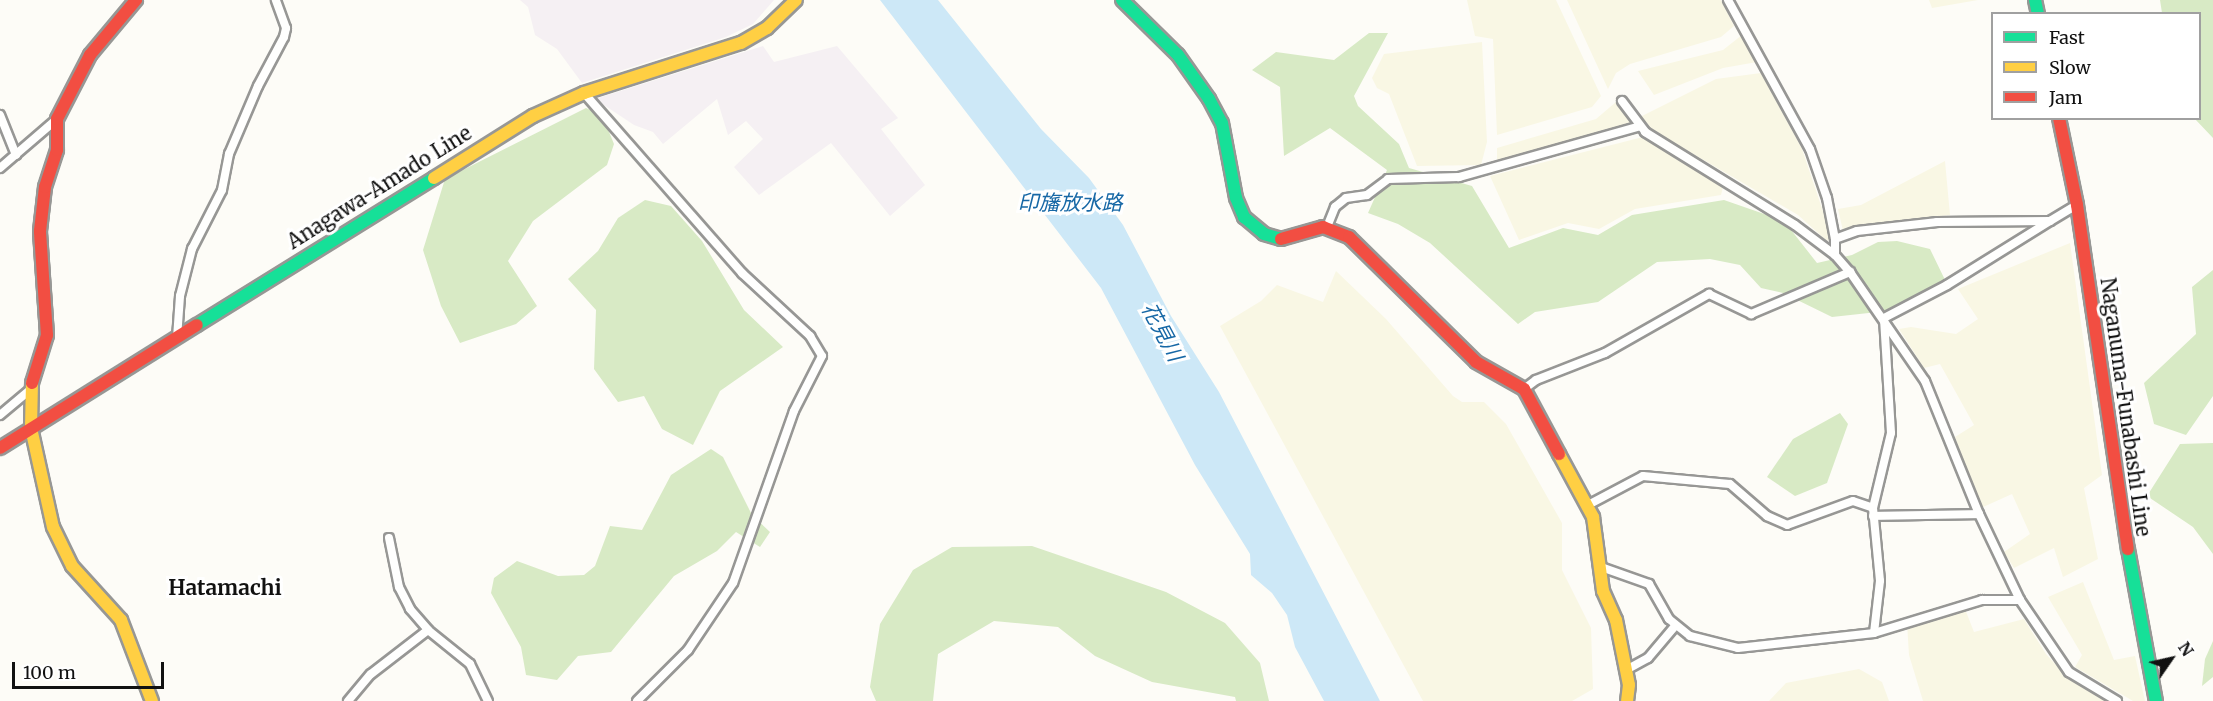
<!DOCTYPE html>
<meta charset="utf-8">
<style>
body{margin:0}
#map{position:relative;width:2213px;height:701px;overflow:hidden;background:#fdfcf7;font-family:Merriweather,"Noto Sans JP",serif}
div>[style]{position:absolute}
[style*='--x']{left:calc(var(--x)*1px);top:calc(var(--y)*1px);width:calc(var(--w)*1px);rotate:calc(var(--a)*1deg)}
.industrial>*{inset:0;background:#f5f0f3}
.farmland>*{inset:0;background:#f9f7e4}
.forest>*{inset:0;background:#d8eac5}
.water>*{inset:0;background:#cde8f7}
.roads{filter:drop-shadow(2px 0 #979795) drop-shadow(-2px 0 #979795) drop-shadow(0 2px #979795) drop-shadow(0 -2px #979795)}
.street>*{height:8px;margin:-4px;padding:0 4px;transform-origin:4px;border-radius:4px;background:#fffffe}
.fast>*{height:12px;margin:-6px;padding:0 6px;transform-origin:6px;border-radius:6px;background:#16e098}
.slow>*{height:12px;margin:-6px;padding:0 6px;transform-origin:6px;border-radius:6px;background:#ffcf43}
.jam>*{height:12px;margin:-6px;padding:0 6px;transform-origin:6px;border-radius:6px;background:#f24e42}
span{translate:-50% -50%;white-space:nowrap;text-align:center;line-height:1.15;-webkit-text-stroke:6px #fff;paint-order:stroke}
.street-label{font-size:20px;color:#111}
.water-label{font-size:21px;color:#1768a6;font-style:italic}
.neighbourhood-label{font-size:21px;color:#111;font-weight:700}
.legend{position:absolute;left:1991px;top:12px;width:210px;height:108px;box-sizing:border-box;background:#fff;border:2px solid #a0a0a0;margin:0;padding:8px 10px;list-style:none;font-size:18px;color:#111}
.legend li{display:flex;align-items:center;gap:12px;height:30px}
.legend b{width:30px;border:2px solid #a0a0a0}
.north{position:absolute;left:2141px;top:629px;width:60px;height:60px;-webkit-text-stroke:4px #fff;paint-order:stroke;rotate:56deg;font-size:16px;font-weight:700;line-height:24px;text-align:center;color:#111}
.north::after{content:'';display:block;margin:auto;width:21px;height:27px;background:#111;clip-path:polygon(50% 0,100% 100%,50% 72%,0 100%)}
.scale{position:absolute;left:12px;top:662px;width:152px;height:27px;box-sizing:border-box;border:3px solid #111;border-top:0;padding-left:8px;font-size:18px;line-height:21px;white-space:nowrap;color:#111;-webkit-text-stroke:4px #fff;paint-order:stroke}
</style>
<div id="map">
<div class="industrial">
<div style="clip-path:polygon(520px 0,774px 0,753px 24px,726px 37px,582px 83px,557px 49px,535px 35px,528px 7px)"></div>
<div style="clip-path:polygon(763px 46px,774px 62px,837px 46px,898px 118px,881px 129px,925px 185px,890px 216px,831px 143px,759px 195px,734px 167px,763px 139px,746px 121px,728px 135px,717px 99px,663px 144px,653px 132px,634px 125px,595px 99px)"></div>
</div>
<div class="farmland">
<div style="clip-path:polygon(1467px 0,1556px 0,1601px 96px,1592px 107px,1497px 135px,1493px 39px,1475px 36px)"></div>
<div style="clip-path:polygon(1567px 0,1721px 0,1734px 26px,1721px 37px,1630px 64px,1616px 73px,1608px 89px)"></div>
<div style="clip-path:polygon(1929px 0,1978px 0,1932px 8px)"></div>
<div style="clip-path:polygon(1742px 35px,1757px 62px,1723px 68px,1654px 95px,1638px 71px,1723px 50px)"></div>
<div style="clip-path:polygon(1482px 42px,1487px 142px,1481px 165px,1417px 166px,1389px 94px,1377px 88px,1372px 78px,1384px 54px)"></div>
<div style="clip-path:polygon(1761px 73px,1802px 149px,1832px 238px,1827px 241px,1798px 215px,1647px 127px,1640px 117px,1716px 79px)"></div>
<div style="clip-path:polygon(1616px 102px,1633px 124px,1497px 162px,1497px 148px,1596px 119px)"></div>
<div style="clip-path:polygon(1643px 137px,1723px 187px,1721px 195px,1635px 209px,1599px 229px,1568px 223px,1519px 240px,1490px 176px)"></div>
<div style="clip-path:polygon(1945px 161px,1950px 215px,1859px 226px,1843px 231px,1838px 209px,1861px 205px)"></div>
<div style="clip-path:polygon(2070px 243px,2102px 475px,2084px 488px,2098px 559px,2063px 577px,2054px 548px,2014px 568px,2004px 552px,2030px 534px,2012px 494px,1981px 508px,1955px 437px,1974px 425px,1940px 364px,1924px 368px,1899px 329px,1911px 327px,1956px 334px,1978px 319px,1958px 289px)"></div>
<div style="clip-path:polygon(1336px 271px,1386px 319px,1453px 396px,1462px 402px,1484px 402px,1506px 424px,1562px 523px,1562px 570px,1591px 628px,1593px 689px,1572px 701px,1423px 701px,1220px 326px,1261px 301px,1277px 285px,1323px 302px)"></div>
<div style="clip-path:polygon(2083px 582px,2114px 660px,2135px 656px,2145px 701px,2133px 701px,2075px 667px,2082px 655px,2048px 597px)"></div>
<div style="clip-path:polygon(1965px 609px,1974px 632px,2024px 619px,2046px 654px,2066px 676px,2105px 701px,1923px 701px,1909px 655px,1907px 623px)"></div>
<div style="clip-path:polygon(1859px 669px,1882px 682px,1889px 701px,1769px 701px,1786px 683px)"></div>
</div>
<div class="forest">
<div style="clip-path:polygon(2160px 0,2213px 0,2213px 138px,2195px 119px,2200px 118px,2200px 14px,2162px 13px)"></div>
<div style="clip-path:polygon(1369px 33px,1388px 33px,1354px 96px,1358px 106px,1399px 144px,1409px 168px,1472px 186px,1509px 248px,1563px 228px,1598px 235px,1632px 215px,1724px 200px,1784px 221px,1817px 263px,1852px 255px,1878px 242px,1897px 241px,1930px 249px,1946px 282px,1887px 311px,1832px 317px,1783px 293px,1761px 288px,1740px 265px,1710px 259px,1657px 262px,1598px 302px,1535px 312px,1518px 324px,1430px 243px,1398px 224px,1368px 213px,1387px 170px,1330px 128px,1284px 156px,1280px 87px,1252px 70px,1276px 52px,1334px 60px)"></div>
<div style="clip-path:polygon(586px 108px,602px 115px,614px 144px,607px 165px,533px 221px,508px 261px,537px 306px,516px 324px,460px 343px,441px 306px,423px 250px,445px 179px)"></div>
<div style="clip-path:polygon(645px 200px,671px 206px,702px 241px,744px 310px,783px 347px,720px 391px,693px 445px,662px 429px,644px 396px,618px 402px,594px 369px,596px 310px,568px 279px,598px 251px,618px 218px)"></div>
<div style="clip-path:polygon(2213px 270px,2213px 396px,2186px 435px,2154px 424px,2144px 383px,2196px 334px,2192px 287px)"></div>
<div style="clip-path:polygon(1840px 413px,1848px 424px,1827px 483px,1795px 496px,1767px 477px,1793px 439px)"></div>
<div style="clip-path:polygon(2213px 443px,2213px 554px,2193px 527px,2147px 496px,2180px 444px)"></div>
<div style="clip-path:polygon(711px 449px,723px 457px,752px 515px,770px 532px,760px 547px,736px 532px,717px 551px,674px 576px,611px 652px,578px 656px,557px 680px,526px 675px,521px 647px,491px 593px,494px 578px,517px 561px,558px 576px,584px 575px,595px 566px,610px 526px,642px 530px,671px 475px)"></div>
<div style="clip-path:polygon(1032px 546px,1166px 592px,1225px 623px,1260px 663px,1269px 701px,1236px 701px,1235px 697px,1152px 682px,1095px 656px,1058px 627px,994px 621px,938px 654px,933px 701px,876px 701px,870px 687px,880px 624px,913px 570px,952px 547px)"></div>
<div style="clip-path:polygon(2213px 641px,2213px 677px,2202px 686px,2205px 659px)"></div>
</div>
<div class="water">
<div style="clip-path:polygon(880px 0,938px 0,1041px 129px,1089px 178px,1123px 225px,1171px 316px,1219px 392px,1380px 701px,1324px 701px,1295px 647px,1287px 615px,1272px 593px,1251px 575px,1250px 554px,1195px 465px,1101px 288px)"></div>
</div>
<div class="roads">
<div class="street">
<div style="--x:1728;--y:0;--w:170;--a:61.2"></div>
<div style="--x:1810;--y:149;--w:52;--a:70.9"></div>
<div style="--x:1827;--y:198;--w:42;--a:79"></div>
<div style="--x:584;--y:93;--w:240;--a:48.7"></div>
<div style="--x:742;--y:273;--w:93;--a:42.8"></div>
<div style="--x:810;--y:336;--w:23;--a:59"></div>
<div style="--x:822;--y:356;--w:62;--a:117"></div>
<div style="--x:794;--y:411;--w:182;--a:109.5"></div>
<div style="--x:733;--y:583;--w:81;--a:123.9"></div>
<div style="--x:688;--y:650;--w:72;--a:135"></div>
<div style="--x:1622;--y:101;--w:39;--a:53"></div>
<div style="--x:1645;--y:132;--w:176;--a:31.8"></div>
<div style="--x:1795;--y:225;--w:50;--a:36.9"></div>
<div style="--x:1835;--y:255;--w:23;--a:49"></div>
<div style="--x:1850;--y:272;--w:132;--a:55.5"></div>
<div style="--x:1925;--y:381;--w:144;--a:67.9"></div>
<div style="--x:1979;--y:514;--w:95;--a:64.5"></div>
<div style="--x:0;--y:115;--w:43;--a:68.2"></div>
<div style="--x:0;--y:168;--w:75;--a:-40.7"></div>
<div style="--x:1327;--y:227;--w:22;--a:-68"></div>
<div style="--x:1335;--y:207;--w:14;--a:-39"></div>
<div style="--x:1346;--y:198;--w:21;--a:-8"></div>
<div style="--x:1367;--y:195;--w:26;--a:-37"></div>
<div style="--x:1388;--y:179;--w:71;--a:-1.6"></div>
<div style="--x:1459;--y:177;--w:188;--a:-15.7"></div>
<div style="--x:1835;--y:255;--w:16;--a:-90"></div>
<div style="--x:1835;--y:239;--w:23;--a:-20"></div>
<div style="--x:1857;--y:231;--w:81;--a:-6.4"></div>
<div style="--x:1937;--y:222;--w:113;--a:-0.5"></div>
<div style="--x:2050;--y:221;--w:31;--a:-31"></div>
<div style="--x:177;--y:338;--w:42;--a:-85.9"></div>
<div style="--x:180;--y:296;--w:49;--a:-75.7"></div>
<div style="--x:192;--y:249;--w:66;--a:-63"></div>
<div style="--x:222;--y:190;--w:37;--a:-79"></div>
<div style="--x:229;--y:154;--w:74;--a:-66.9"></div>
<div style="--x:258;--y:86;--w:55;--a:-62"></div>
<div style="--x:284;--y:37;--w:9;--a:-77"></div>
<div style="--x:286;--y:28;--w:30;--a:-110"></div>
<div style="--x:1524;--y:389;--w:15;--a:-37"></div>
<div style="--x:1536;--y:380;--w:74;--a:-21.4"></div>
<div style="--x:1605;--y:353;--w:120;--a:-29.6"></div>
<div style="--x:1709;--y:294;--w:47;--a:25.5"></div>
<div style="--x:1751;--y:314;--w:108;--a:-23"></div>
<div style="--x:0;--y:415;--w:38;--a:-40"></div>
<div style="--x:1588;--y:505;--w:62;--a:-27.8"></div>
<div style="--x:1643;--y:476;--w:87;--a:5.3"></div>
<div style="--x:1730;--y:484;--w:49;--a:40.9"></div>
<div style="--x:1767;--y:516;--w:22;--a:24"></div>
<div style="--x:1787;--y:525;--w:70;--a:-20"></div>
<div style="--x:1853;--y:501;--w:21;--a:19"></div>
<div style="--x:1873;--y:508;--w:73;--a:84.5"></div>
<div style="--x:1880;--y:581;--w:52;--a:96.6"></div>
<div style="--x:1873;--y:508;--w:77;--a:-76.5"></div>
<div style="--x:1891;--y:433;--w:115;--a:-93.5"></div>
<div style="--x:1884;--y:318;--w:71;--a:-27.6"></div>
<div style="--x:1947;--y:285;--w:121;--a:-31.9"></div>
<div style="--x:1873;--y:516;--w:106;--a:-1.1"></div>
<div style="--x:389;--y:538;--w:50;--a:78.5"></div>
<div style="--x:399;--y:587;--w:25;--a:63"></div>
<div style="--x:410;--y:609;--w:28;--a:49"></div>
<div style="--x:428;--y:630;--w:54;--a:39"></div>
<div style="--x:470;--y:664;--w:41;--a:64.1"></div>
<div style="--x:1601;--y:567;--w:51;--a:19.5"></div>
<div style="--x:1649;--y:584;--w:40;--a:60.3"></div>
<div style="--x:1669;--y:619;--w:27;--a:39"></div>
<div style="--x:1690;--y:636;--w:49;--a:14"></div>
<div style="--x:1738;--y:648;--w:137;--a:-6.3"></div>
<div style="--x:1874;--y:633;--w:113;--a:-17"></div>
<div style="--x:1982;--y:600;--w:38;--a:0"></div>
<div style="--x:2020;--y:600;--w:87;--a:55.8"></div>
<div style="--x:2069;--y:672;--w:56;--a:31.1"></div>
<div style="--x:1626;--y:670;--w:25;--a:-29"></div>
<div style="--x:1648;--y:658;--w:43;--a:-49.7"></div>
<div style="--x:348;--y:701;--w:35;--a:-50"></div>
<div style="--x:371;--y:674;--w:72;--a:-37.7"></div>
</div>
<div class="fast">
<div style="--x:1122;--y:0;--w:78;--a:44.5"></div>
<div style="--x:1178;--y:55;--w:54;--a:54.8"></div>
<div style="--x:1209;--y:99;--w:27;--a:62"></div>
<div style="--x:1222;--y:123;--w:76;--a:79.4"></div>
<div style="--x:1236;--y:198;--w:21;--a:67"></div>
<div style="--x:1244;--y:217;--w:26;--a:40"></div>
<div style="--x:1264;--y:234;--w:18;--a:16"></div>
<div style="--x:2035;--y:0;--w:14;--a:78"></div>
<div style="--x:197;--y:325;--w:279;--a:-31.8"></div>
<div style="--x:2128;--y:549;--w:155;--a:79.6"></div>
</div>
<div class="slow">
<div style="--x:434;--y:178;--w:117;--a:-32.1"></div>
<div style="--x:533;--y:116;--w:56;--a:-24.3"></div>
<div style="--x:584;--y:93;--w:165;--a:-17.7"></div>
<div style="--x:741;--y:43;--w:30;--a:-30"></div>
<div style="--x:767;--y:28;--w:40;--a:-44"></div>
<div style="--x:32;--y:383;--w:45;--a:91.3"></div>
<div style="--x:31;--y:428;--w:101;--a:77.5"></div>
<div style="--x:53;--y:527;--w:43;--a:64"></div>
<div style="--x:72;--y:566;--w:73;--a:47.8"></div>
<div style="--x:121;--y:620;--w:87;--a:69.1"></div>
<div style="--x:1559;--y:454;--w:72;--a:61.6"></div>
<div style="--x:1593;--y:517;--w:75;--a:82.3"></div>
<div style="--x:1603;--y:591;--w:32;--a:66"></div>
<div style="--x:1616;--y:620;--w:66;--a:78.7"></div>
<div style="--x:1629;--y:685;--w:16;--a:97"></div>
</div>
<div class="jam">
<div style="--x:2059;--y:118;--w:89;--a:78.3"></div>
<div style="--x:2077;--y:205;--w:348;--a:81.6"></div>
<div style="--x:1281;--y:239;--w:44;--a:-15.9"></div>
<div style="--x:1323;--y:227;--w:28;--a:21"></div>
<div style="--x:1349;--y:237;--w:178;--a:44.5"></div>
<div style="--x:1476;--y:362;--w:55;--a:29.4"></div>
<div style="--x:1524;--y:389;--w:74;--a:61.7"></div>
<div style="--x:32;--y:383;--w:50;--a:-72.6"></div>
<div style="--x:47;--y:335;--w:104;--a:-93.9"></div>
<div style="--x:40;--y:231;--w:44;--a:-83.5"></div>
<div style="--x:45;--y:187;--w:39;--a:-72"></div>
<div style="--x:57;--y:150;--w:31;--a:-90"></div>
<div style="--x:57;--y:119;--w:72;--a:-62.7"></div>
<div style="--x:90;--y:55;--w:72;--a:-50.1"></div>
<div style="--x:0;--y:448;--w:232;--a:-32"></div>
</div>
</div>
<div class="street-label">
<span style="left:379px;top:187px;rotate:-32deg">Anagawa-Amado Line</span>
<span style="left:2126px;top:407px;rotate:82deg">Naganuma-Funabashi Line</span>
</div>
<div class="water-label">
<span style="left:1070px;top:203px">印旛放水路</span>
<span style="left:1162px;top:332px;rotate:62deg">花見川</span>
</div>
<div class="neighbourhood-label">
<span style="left:225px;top:588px">Hatamachi</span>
</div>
<ul class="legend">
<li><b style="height:8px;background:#16e098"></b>Fast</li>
<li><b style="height:8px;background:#ffcf43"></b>Slow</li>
<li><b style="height:8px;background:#f24e42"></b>Jam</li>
</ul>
<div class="north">N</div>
<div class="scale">100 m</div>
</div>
